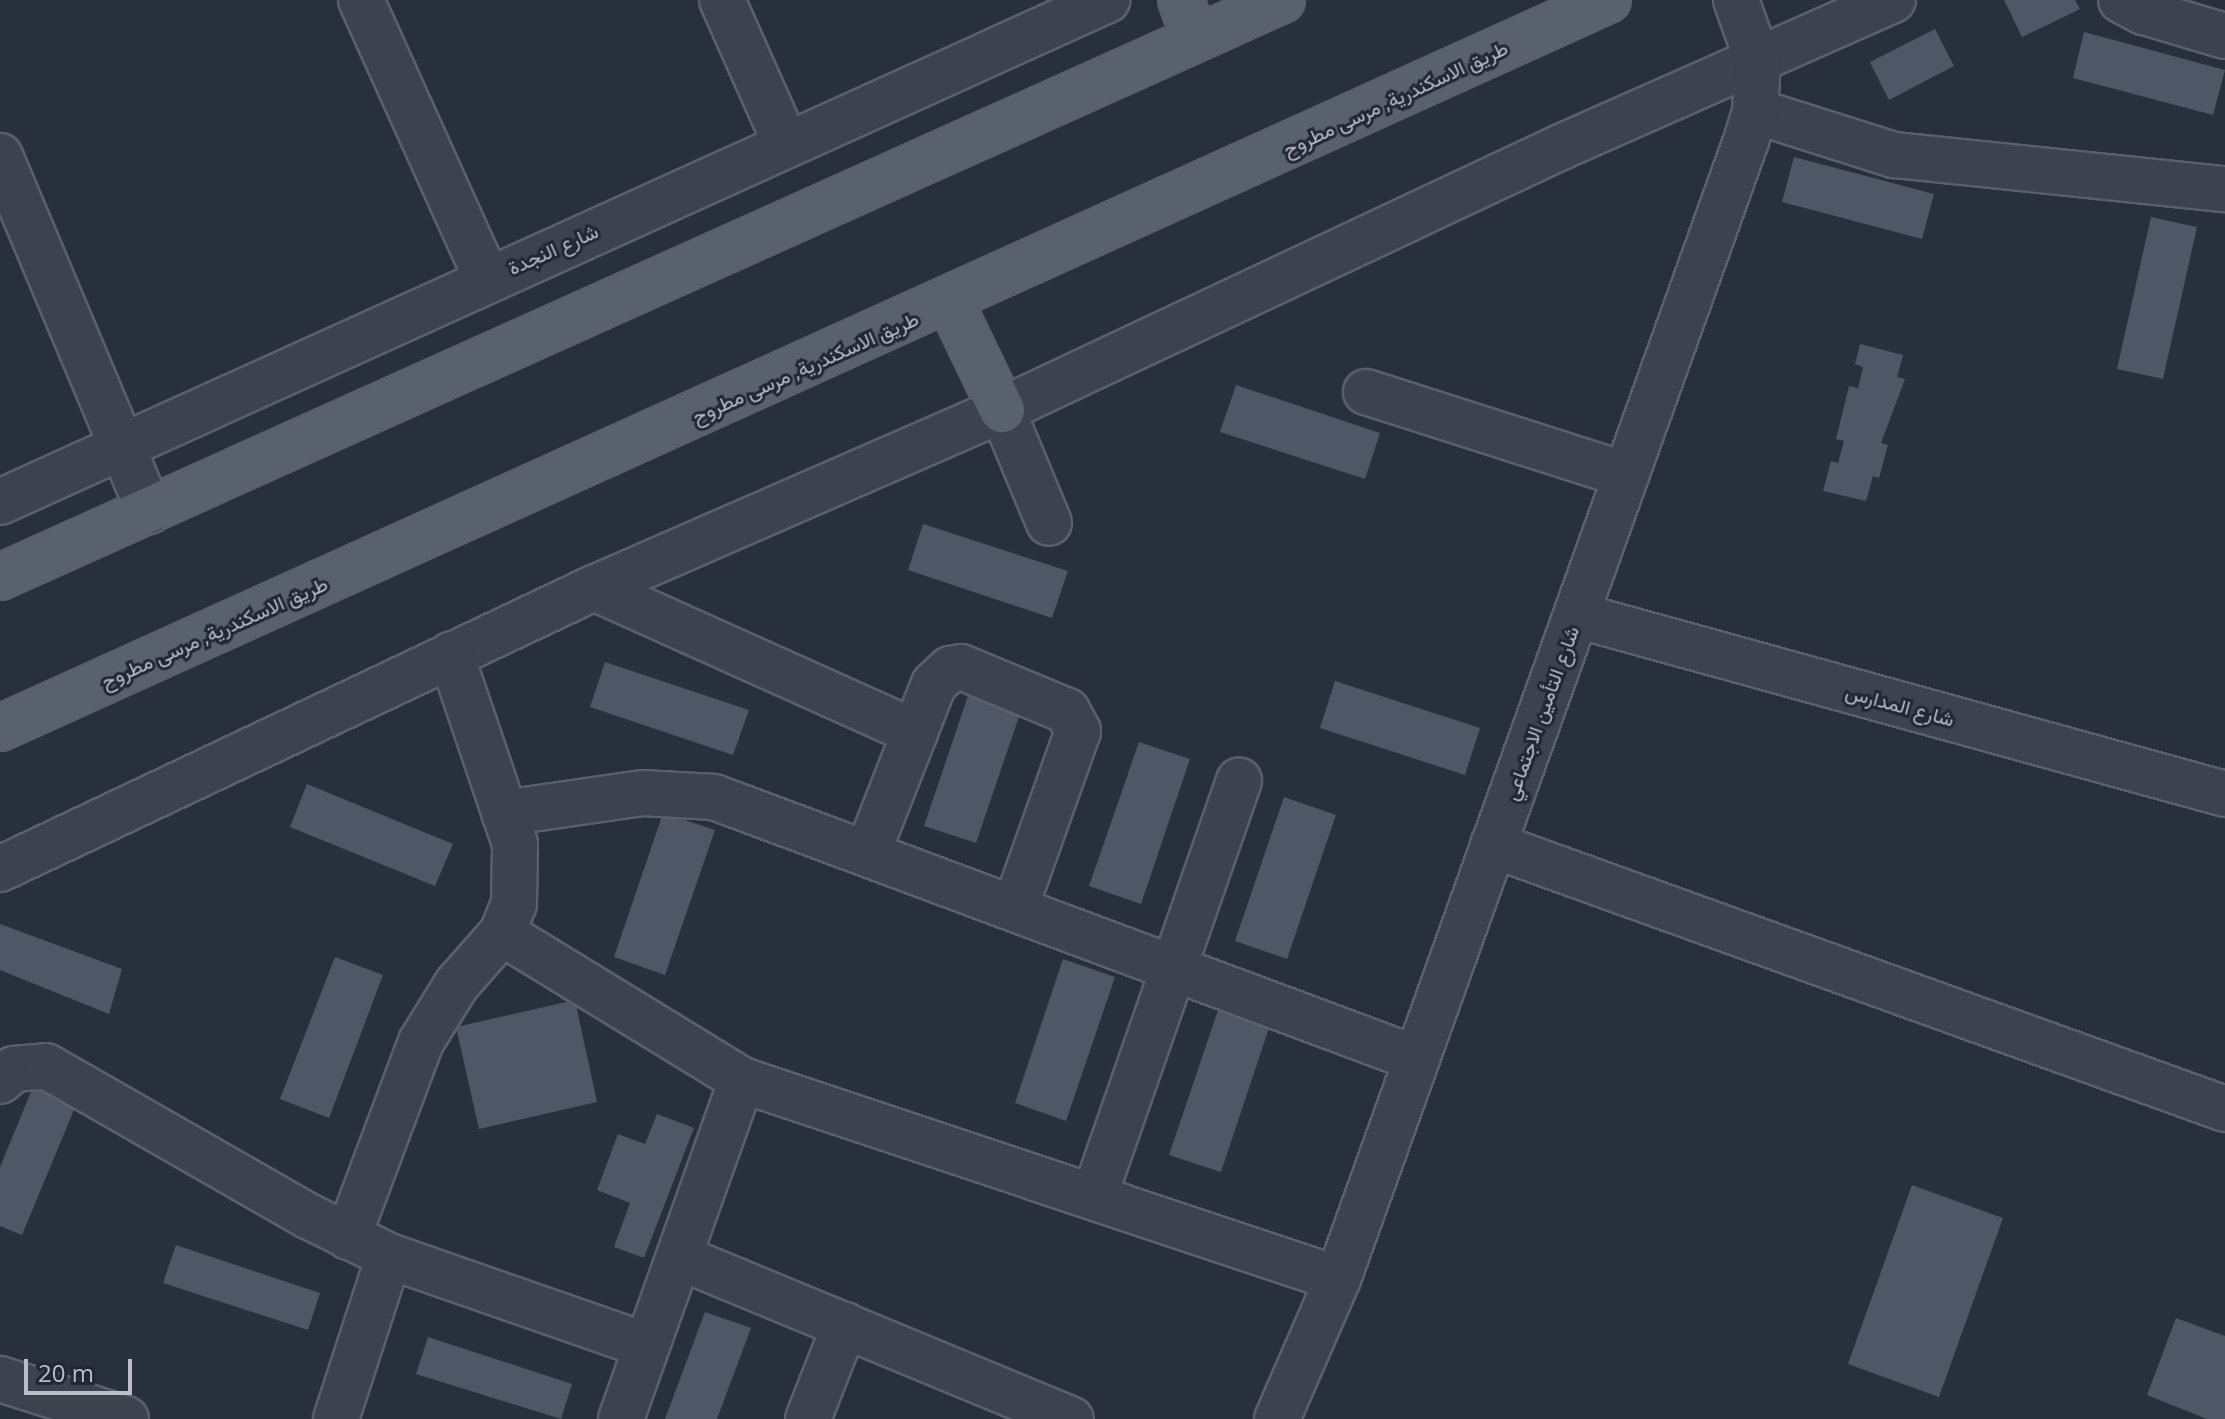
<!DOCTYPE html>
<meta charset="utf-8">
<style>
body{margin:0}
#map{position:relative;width:2225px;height:1419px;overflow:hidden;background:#28303e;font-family:"Open Sans",Vazirmatn,sans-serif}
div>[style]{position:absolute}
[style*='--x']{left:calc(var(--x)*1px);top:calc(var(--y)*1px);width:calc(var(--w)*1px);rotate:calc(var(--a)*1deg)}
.building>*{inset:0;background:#4f5766}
.roads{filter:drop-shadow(2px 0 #5a606b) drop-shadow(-2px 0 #5a606b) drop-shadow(0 2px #5a606b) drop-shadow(0 -2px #5a606b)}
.minor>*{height:44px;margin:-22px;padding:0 22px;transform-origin:22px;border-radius:22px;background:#3c424e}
.major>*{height:44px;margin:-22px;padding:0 22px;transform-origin:22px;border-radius:22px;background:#5a616e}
span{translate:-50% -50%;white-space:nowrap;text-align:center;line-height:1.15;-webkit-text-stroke:6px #212733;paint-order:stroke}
.street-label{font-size:20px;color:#b9bdc8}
.scale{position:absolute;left:24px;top:1359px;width:108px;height:36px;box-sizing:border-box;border:4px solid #b9bdc8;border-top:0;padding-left:10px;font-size:24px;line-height:28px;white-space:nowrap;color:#b9bdc8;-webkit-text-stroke:6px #212733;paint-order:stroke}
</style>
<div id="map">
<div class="building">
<div style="clip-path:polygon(2004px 0,2075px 0,2080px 9px,2022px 37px)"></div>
<div style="clip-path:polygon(1935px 29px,1954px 66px,1889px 100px,1870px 62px)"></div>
<div style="clip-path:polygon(2084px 32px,2225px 70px,2213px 115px,2073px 78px)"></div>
<div style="clip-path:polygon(1794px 157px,1934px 194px,1922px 239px,1782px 202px)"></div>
<div style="clip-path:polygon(2151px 217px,2197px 227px,2163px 379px,2117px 369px)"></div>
<div style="clip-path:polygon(1860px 344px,1903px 355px,1897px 377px,1905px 379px,1881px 443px,1888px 445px,1879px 478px,1873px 476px,1866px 501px,1823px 491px,1831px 461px,1838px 463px,1844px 441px,1836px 439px,1849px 386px,1858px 388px,1863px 367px,1855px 364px)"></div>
<div style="clip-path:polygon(1236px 385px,1380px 433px,1365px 479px,1220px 432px)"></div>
<div style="clip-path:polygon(923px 524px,1068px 571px,1052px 618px,908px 570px)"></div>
<div style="clip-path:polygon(605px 662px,749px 710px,733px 755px,590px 707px)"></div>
<div style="clip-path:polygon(973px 681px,1025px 699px,976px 843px,924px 826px)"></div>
<div style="clip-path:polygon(1335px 681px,1480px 728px,1465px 775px,1320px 728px)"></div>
<div style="clip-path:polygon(1139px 742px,1190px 759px,1141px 904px,1089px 886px)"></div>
<div style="clip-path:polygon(307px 784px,453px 844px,435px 886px,290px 827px)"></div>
<div style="clip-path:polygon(1284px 797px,1336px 815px,1287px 959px,1235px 941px)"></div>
<div style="clip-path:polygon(663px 813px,715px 830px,665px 975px,614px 957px)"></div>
<div style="clip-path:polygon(0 924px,122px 969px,109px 1014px,0 970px)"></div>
<div style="clip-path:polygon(335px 957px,383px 975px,329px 1118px,280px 1099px)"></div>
<div style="clip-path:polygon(1063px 959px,1115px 977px,1066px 1121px,1015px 1103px)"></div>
<div style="clip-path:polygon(575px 1000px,597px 1102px,479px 1129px,456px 1027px)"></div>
<div style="clip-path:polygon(1218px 1010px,1269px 1028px,1221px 1172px,1169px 1155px)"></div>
<div style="clip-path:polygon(33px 1087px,76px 1105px,22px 1235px,0 1226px,0 1167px)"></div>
<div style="clip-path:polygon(657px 1114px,694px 1128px,644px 1258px,614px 1247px,630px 1203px,597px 1190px,618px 1134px,645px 1144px)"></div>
<div style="clip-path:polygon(1912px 1185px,2003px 1218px,1939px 1397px,1848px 1364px)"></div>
<div style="clip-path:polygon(176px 1245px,320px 1293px,308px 1330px,163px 1283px)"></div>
<div style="clip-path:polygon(705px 1312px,751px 1328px,717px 1419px,665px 1419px)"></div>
<div style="clip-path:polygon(2176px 1318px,2225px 1336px,2225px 1419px,2207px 1419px,2147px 1395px)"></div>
<div style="clip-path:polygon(428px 1337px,572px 1384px,561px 1419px,416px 1374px)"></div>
</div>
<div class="roads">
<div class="minor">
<div style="--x:361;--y:0;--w:306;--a:65.7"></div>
<div style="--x:722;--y:0;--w:158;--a:66"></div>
<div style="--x:2121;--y:0;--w:26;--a:28"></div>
<div style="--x:2144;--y:12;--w:84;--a:16.5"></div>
<div style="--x:1755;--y:111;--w:146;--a:17.6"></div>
<div style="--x:1894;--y:155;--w:333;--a:5.9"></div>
<div style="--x:0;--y:156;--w:385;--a:67.2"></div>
<div style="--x:1366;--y:392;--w:273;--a:17.7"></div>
<div style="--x:1002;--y:410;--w:122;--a:67.4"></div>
<div style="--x:0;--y:502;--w:1216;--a:-24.39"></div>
<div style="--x:594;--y:588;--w:352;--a:24.2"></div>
<div style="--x:1576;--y:615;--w:673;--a:15.42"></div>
<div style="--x:504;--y:813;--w:140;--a:-8.2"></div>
<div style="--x:643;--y:793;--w:71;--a:3.2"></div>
<div style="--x:714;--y:797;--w:750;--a:20.44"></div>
<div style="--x:1493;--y:845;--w:778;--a:19.83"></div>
<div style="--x:868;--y:852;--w:180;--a:-68.6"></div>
<div style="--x:934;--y:684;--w:22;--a:-43"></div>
<div style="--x:950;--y:669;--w:11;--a:-10"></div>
<div style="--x:961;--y:667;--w:115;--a:22.5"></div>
<div style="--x:1067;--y:711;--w:23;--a:61"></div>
<div style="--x:1078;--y:731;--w:188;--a:109.6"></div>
<div style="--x:0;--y:869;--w:657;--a:-25.32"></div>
<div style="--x:594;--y:588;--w:445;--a:-23.6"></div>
<div style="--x:1002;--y:410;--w:618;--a:-25.2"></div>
<div style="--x:1561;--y:147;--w:363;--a:-23.9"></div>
<div style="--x:502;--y:933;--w:281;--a:31.5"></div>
<div style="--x:742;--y:1080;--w:628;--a:18.46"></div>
<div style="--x:0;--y:1081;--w:18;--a:-41"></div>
<div style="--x:14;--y:1069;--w:32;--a:-5"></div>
<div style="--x:46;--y:1066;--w:302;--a:29.8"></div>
<div style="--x:308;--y:1216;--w:90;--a:26.3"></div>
<div style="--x:389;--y:1256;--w:273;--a:19.2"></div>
<div style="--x:1094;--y:1197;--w:441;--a:-70.8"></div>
<div style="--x:348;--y:1237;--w:208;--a:-69.5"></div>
<div style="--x:421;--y:1042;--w:68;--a:-58.2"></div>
<div style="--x:457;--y:984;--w:68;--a:-48.6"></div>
<div style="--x:502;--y:933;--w:31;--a:-68"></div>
<div style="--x:514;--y:904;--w:60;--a:-89"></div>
<div style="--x:515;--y:844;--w:200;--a:-108.7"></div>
<div style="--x:679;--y:1257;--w:424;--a:22.5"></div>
<div style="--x:0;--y:1379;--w:132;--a:17.6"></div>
<div style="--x:336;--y:1419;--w:171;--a:-72"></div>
<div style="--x:621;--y:1419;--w:360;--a:-70.4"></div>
<div style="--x:808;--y:1419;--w:101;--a:-68.5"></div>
<div style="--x:1277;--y:1419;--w:153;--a:-66.5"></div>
<div style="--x:1338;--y:1279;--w:1209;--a:-70.28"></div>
<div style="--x:1746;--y:141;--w:31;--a:-73"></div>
<div style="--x:1755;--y:111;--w:49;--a:-86.5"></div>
<div style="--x:1758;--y:62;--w:66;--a:-109.5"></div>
</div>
<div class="major">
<div style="--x:1181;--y:0;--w:40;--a:69.8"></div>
<div style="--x:950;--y:302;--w:120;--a:64.3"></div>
<div style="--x:0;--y:577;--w:1406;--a:-24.23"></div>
<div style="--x:0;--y:728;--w:1765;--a:-24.36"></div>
</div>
</div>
<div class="street-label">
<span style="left:1395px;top:98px;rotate:-25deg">طريق الاسكندرية, مرسى مطروح</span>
<span style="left:553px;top:249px;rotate:-24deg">شارع النجدة</span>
<span style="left:805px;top:367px;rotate:-24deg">طريق الاسكندرية, مرسى مطروح</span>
<span style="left:214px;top:632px;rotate:-24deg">طريق الاسكندرية, مرسى مطروح</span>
<span style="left:1900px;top:705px;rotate:15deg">شارع المدارس</span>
<span style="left:1541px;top:713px;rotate:-70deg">شارع التأمين الاجتماعي</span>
</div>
<div class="scale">20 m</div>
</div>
